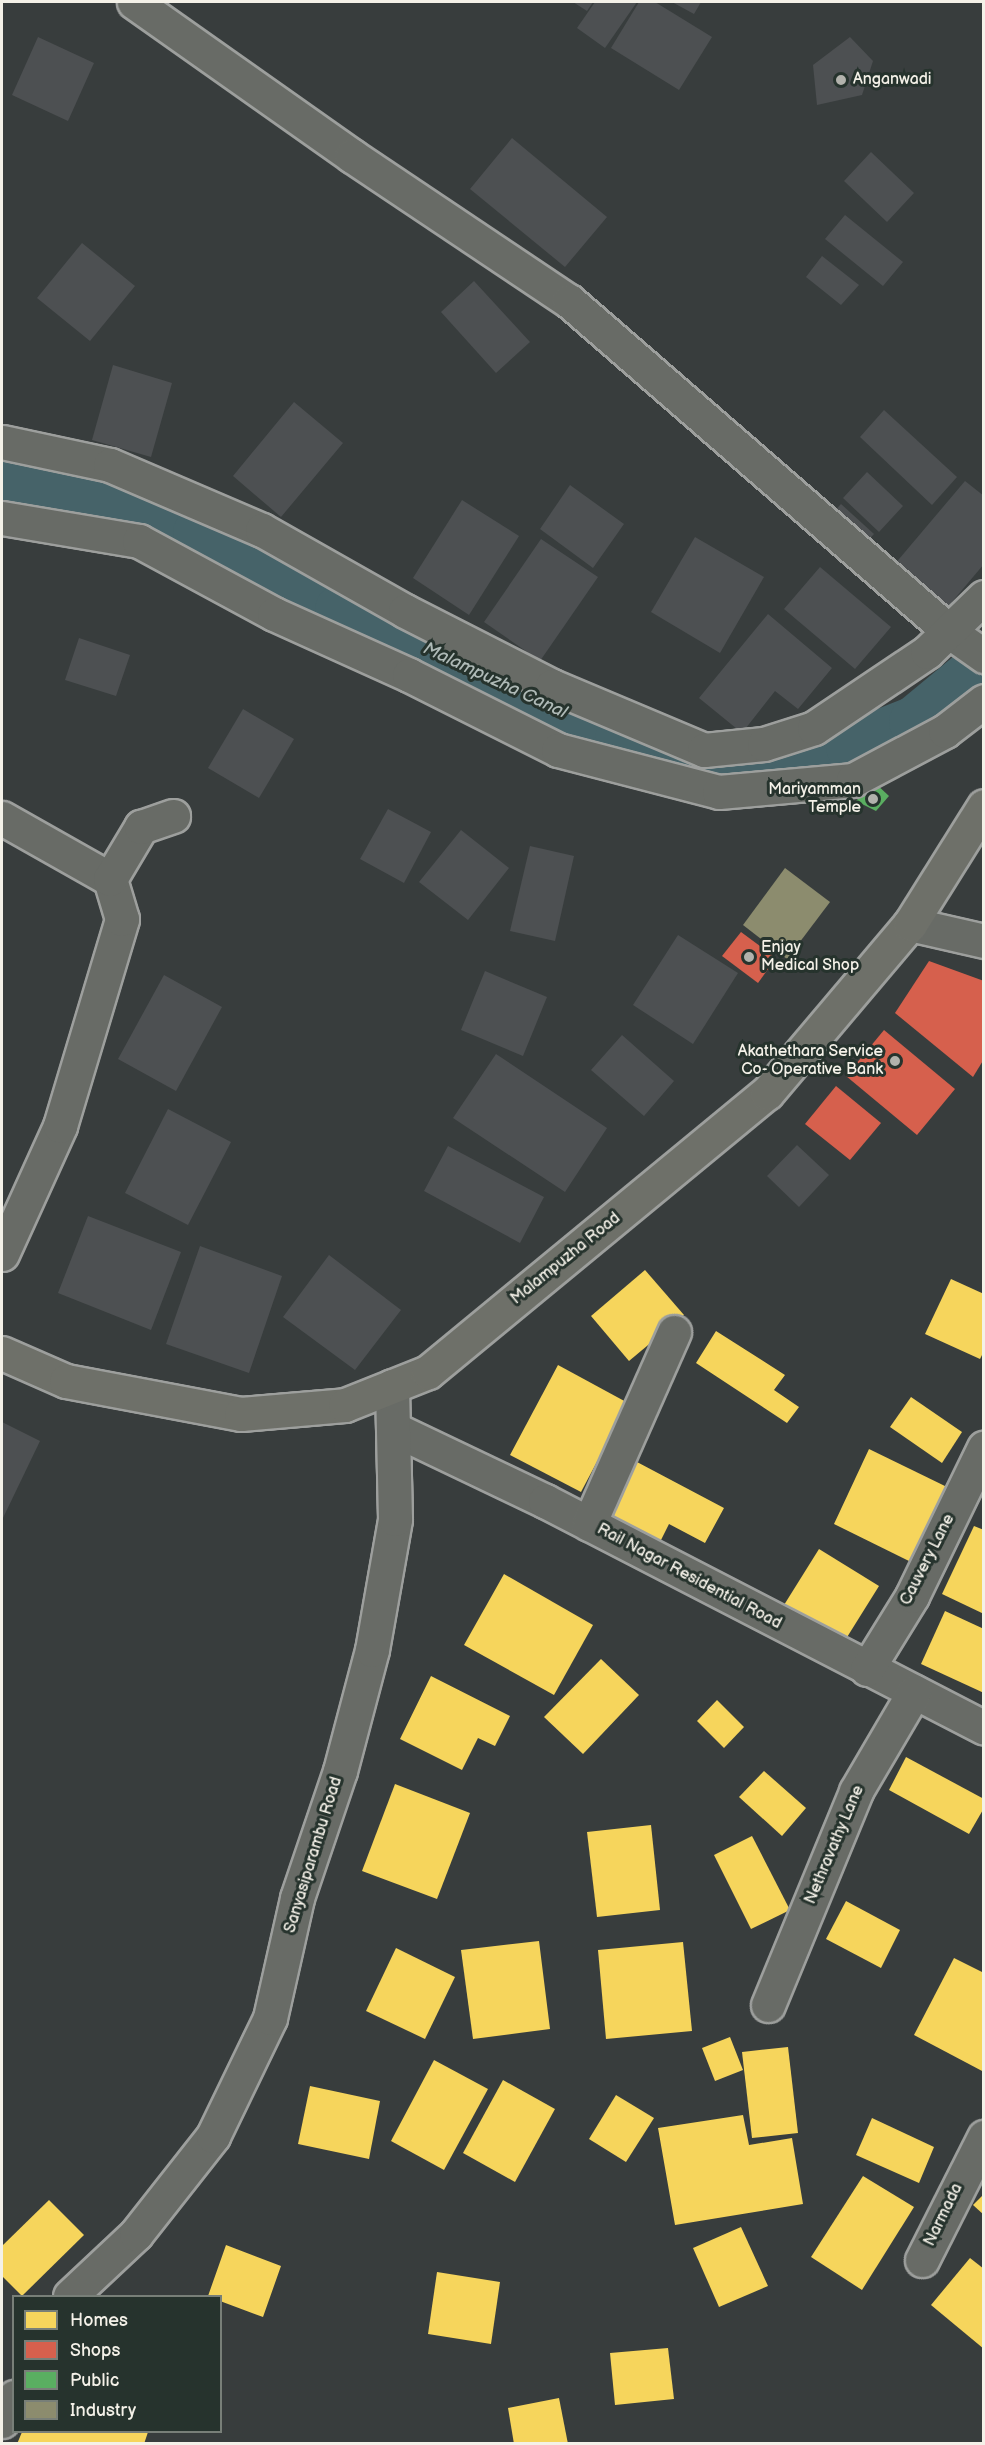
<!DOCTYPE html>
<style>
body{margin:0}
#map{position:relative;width:985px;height:2445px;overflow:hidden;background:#383d3d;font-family:"Balsamiq Sans",sans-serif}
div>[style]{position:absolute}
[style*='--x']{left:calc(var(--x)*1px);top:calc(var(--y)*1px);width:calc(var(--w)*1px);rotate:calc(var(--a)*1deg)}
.homes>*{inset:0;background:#f6d55c}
.shops>*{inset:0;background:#d6604d}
.public>*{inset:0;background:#5aae61}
.industry>*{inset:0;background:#8c8c6e}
.canal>*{height:52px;margin:-26px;padding:0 26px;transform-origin:26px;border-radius:26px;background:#466369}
.building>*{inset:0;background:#4d5052}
.roads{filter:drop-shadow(2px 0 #9d9f9d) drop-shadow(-2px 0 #9d9f9d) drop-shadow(0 2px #9d9f9d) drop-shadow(0 -2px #9d9f9d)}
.minor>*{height:33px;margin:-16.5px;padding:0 16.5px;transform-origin:16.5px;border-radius:16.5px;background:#686b66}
.major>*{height:33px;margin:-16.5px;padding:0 16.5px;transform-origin:16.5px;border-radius:16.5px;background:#6e7069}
.dots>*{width:16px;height:16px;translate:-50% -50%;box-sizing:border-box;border:3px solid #26332d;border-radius:50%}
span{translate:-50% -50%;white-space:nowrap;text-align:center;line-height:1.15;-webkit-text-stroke:6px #26332d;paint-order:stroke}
.poi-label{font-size:16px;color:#f4f1e8}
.left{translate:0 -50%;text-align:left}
.right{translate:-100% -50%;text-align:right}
.street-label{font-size:16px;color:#f4f1e8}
.water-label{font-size:18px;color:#afbab7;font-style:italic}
.frame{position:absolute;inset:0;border:3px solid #f4f1e8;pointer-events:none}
.legend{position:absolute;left:12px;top:2295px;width:210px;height:138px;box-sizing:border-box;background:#26332d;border:2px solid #787f78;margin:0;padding:8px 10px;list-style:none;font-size:18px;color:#f4f1e8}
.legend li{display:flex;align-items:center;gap:12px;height:30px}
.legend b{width:30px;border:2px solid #787f78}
</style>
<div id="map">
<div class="homes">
<div style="clip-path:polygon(645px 1270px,684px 1315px,629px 1361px,591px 1316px)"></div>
<div style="clip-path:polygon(951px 1279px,984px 1294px,984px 1351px,980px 1359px,925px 1334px)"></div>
<div style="clip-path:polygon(716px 1331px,785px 1375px,774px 1390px,799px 1407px,787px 1423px,696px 1363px)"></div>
<div style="clip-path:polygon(558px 1365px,628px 1403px,581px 1492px,510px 1455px)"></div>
<div style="clip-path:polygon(911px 1397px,962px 1432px,942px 1463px,890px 1427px)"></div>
<div style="clip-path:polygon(869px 1449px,947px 1487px,911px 1562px,834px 1524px)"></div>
<div style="clip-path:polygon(637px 1462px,724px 1508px,705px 1543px,669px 1524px,658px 1546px,607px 1519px)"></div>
<div style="clip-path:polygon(974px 1526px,984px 1530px,984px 1614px,942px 1594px)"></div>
<div style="clip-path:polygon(819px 1549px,879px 1586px,844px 1642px,784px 1605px)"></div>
<div style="clip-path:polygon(504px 1574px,593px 1625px,554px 1695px,464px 1645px)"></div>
<div style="clip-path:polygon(945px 1611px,984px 1629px,984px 1693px,921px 1664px)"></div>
<div style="clip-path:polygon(601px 1659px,639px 1695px,583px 1754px,544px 1717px)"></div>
<div style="clip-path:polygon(431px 1676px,510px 1716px,495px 1746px,478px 1738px,462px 1770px,400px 1739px)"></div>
<div style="clip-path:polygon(717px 1700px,744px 1727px,724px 1748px,697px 1721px)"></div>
<div style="clip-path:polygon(906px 1757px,984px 1799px,984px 1808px,969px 1834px,889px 1790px)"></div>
<div style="clip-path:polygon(764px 1771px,806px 1808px,782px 1836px,739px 1797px)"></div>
<div style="clip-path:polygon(395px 1784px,470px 1813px,437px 1899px,362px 1871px)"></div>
<div style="clip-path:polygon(651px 1825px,660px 1910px,597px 1917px,587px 1832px)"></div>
<div style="clip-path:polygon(752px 1836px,790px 1910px,751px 1929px,714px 1855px)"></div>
<div style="clip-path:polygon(846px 1901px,900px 1930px,881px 1968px,826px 1939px)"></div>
<div style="clip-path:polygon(539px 1941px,550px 2029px,473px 2039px,461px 1950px)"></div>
<div style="clip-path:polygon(683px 1942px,692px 2031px,606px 2039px,598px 1950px)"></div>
<div style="clip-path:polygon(396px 1948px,455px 1977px,425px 2039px,366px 2011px)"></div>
<div style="clip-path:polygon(954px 1958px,984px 1973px,984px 2072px,914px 2035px)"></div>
<div style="clip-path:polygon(730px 2037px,743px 2070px,715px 2081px,702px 2048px)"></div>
<div style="clip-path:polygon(788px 2047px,798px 2133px,752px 2138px,742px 2052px)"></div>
<div style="clip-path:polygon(434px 2060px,488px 2089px,444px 2170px,391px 2141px)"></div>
<div style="clip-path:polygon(503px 2080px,555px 2109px,515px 2182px,463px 2153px)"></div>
<div style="clip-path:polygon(310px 2086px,380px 2101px,369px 2159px,298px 2144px)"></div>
<div style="clip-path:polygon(616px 2095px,654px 2118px,626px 2162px,589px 2139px)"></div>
<div style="clip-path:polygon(743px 2115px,749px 2145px,792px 2138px,803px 2204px,675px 2225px,658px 2128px)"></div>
<div style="clip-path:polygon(872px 2118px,934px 2147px,919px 2183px,856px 2155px)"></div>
<div style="clip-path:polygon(863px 2176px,914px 2207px,862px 2290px,811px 2257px)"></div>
<div style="clip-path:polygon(984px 2194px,984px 2215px,973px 2205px)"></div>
<div style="clip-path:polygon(49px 2200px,84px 2235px,22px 2296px,2px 2276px,2px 2246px)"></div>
<div style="clip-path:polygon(741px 2227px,768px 2286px,719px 2307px,693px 2248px)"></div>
<div style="clip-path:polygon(226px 2245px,281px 2266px,263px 2317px,220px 2301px,220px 2296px,208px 2296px)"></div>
<div style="clip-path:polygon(970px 2258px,984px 2269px,984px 2349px,931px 2305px)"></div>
<div style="clip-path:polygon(437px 2272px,500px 2282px,491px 2344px,428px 2334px)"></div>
<div style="clip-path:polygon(668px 2348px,674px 2399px,615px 2405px,610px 2353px)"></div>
<div style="clip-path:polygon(559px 2398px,568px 2444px,514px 2444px,508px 2408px)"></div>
<div style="clip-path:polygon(22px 2432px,148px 2432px,144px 2444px,17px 2444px)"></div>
</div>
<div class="shops">
<div style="clip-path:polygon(741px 932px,776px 958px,758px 983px,722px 956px)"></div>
<div style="clip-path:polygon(929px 961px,984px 981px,984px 1059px,973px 1077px,895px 1013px)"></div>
<div style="clip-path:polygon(884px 1030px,955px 1089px,917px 1135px,846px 1076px)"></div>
<div style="clip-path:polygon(836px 1086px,881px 1123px,850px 1160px,805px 1124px)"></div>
</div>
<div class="public">
<div style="clip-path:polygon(874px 782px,889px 796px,876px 811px,856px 801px)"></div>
</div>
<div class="industry">
<div style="clip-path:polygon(785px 868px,830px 902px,787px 959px,743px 925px)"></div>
</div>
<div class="canal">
<div style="--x:2;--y:481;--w:204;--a:14.8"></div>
<div style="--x:199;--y:533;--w:162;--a:28.5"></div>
<div style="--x:341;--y:610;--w:308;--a:24.7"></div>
<div style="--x:621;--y:739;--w:111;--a:17.8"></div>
<div style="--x:727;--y:773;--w:128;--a:-11.7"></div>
<div style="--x:852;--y:747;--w:68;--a:-21.6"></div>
<div style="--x:915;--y:722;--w:89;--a:-39.6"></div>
</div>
<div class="building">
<div style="clip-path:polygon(573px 2px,593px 2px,587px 11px)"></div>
<div style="clip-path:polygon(595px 2px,637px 2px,605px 48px,577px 28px)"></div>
<div style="clip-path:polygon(639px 2px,655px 2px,712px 37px,679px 90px,611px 48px)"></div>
<div style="clip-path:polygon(672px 2px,701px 2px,694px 14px)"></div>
<div style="clip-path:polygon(38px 37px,94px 63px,68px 121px,12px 95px)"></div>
<div style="clip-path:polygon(850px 37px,873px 61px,862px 95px,817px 105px,813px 65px)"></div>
<div style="clip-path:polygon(512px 138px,607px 217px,565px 267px,470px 189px)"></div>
<div style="clip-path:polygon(871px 152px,914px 193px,887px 222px,844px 181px)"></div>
<div style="clip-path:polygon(845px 215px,903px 262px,883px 286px,825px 239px)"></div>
<div style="clip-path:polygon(82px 243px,135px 286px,90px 341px,37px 298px)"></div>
<div style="clip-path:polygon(822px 256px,859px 285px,841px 305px,806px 277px)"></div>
<div style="clip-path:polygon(474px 281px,530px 342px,496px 373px,441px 312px)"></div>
<div style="clip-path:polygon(113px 365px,172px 383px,151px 457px,92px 440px)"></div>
<div style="clip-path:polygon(294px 402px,343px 443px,281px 517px,233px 476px)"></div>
<div style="clip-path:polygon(884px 410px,957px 477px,932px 505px,860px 437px)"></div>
<div style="clip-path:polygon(867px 472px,903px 506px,879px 532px,843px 498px)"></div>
<div style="clip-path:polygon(965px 481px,984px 496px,984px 564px,946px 609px,894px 565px)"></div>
<div style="clip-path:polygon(570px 485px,624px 524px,593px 568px,540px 529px)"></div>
<div style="clip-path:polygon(462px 500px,519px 536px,469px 615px,413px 578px)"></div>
<div style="clip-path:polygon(841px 504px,874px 534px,862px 547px,829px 517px)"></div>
<div style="clip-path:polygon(695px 537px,764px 577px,720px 653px,651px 612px)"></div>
<div style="clip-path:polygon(541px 539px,598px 577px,540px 661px,484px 622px)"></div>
<div style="clip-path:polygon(820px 567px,891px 627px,855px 669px,784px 609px)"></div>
<div style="clip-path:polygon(768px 614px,832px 668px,798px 709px,775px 691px,742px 733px,699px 698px)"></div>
<div style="clip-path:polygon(79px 638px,130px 655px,116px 696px,65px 680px)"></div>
<div style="clip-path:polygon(243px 709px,294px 739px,259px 798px,208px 768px)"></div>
<div style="clip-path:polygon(388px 809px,431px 832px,404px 883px,360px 859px)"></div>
<div style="clip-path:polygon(461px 830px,509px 868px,468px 920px,419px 882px)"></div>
<div style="clip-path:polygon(530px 846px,574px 856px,555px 941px,510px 931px)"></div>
<div style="clip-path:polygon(678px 935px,738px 973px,693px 1044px,633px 1005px)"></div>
<div style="clip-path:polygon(485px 971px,547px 997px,523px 1056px,461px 1030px)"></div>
<div style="clip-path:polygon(164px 975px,222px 1007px,176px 1091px,118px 1059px)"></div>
<div style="clip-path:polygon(622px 1035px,674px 1081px,644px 1116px,591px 1070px)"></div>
<div style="clip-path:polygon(496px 1054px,607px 1128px,565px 1192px,453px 1118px)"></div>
<div style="clip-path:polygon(168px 1109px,231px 1142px,188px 1225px,125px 1193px)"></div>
<div style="clip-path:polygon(797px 1145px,829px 1175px,799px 1207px,767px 1176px)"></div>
<div style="clip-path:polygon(448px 1146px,544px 1197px,520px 1243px,424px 1191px)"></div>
<div style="clip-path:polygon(88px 1216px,181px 1252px,151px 1330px,58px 1293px)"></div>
<div style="clip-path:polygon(200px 1246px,282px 1276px,249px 1373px,166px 1344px)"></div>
<div style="clip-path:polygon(329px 1255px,401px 1310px,355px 1370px,283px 1317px)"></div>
<div style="clip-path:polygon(2px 1422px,40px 1441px,2px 1520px)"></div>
</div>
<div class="roads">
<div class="minor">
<div style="--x:134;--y:2;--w:267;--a:35.2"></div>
<div style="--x:352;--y:156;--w:261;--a:33.8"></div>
<div style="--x:569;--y:301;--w:505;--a:40.98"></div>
<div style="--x:950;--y:632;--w:42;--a:35.2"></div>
<div style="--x:2;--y:442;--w:110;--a:12"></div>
<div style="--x:110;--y:465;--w:165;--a:23.2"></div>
<div style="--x:262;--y:530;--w:164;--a:29.5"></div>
<div style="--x:405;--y:611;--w:165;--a:27"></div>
<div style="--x:552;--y:686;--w:165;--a:22.8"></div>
<div style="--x:704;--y:750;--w:60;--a:-5.7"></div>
<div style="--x:764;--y:744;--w:52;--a:-17.7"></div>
<div style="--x:814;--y:728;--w:136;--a:-33.9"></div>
<div style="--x:927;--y:652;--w:79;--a:-44"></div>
<div style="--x:2;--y:518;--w:139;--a:9.5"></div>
<div style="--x:139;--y:541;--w:153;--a:28.4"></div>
<div style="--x:274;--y:614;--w:148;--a:24.3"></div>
<div style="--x:409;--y:675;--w:167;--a:26.7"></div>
<div style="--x:558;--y:750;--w:166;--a:14.6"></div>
<div style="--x:719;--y:792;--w:135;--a:-5.1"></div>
<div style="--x:853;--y:780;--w:104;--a:-28"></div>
<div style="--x:945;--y:731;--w:49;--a:-37.6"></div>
<div style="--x:2;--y:818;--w:124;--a:29.5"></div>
<div style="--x:910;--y:924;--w:76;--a:12.9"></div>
<div style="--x:2;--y:1254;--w:141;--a:-65.6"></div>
<div style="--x:60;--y:1126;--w:216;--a:-73.3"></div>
<div style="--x:122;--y:919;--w:42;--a:-106.7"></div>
<div style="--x:110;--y:879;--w:61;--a:-59.2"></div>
<div style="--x:141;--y:827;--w:34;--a:-19"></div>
<div style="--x:394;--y:1429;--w:167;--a:25.5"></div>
<div style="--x:545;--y:1501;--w:494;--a:27.3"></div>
<div style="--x:589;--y:1524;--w:210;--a:-66.1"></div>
<div style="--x:867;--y:1669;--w:86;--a:-58.3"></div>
<div style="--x:912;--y:1596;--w:165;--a:-64.1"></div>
<div style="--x:768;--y:2005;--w:231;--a:-67.6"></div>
<div style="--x:856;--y:1791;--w:115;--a:-59.6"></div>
<div style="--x:922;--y:2260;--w:138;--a:-63.2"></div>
<div style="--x:70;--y:2296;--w:91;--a:-43.2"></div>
<div style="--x:136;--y:2234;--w:125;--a:-51.8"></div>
<div style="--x:213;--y:2136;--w:131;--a:-64.2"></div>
<div style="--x:270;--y:2018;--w:123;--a:-77.3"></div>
<div style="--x:297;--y:1898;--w:134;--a:-71.3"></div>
<div style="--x:340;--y:1771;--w:125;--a:-75.2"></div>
<div style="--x:372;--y:1650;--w:133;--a:-80"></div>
<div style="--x:395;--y:1519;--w:133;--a:-91.3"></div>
<div style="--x:2;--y:2421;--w:27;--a:-63"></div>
</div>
<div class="major">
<div style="--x:2;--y:1353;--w:70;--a:23.6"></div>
<div style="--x:66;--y:1381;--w:178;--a:10.7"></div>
<div style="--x:241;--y:1414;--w:104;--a:-4.9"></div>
<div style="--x:345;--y:1405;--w:89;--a:-21.7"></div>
<div style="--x:428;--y:1372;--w:439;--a:-39.5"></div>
<div style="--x:767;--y:1093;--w:221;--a:-49.8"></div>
<div style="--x:910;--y:924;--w:139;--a:-57.9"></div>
</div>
</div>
<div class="dots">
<div style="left:841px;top:80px;background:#b2b2ac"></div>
<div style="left:873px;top:799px;background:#b2b2ac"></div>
<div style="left:749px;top:957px;background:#b2b2ac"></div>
<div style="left:895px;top:1061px;background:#b2b2ac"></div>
</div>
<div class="poi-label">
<span class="left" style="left:853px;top:80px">Anganwadi</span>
<span class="right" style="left:861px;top:799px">Mariyamman<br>Temple</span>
<span class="left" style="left:761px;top:957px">Enjay<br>Medical Shop</span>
<span class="right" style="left:883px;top:1061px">Akathethara Service<br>Co- Operative Bank</span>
</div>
<div class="street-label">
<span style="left:566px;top:1259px;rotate:-39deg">Malampuzha Road</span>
<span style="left:928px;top:1560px;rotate:-63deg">Cauvery Lane</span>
<span style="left:689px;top:1577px;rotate:28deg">Rail Nagar Residential Road</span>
<span style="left:835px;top:1845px;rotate:-67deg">Nethravathy Lane</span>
<span style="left:314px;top:1855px;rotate:-73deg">Sanyasiparambu Road</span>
<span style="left:944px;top:2215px;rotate:-64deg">Narmada</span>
</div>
<div class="water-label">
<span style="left:495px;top:681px;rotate:25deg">Malampuzha Canal</span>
</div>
<div class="frame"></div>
<ul class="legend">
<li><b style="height:16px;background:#f6d55c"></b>Homes</li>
<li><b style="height:16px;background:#d6604d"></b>Shops</li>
<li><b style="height:16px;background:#5aae61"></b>Public</li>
<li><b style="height:16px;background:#8c8c6e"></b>Industry</li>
</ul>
</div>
